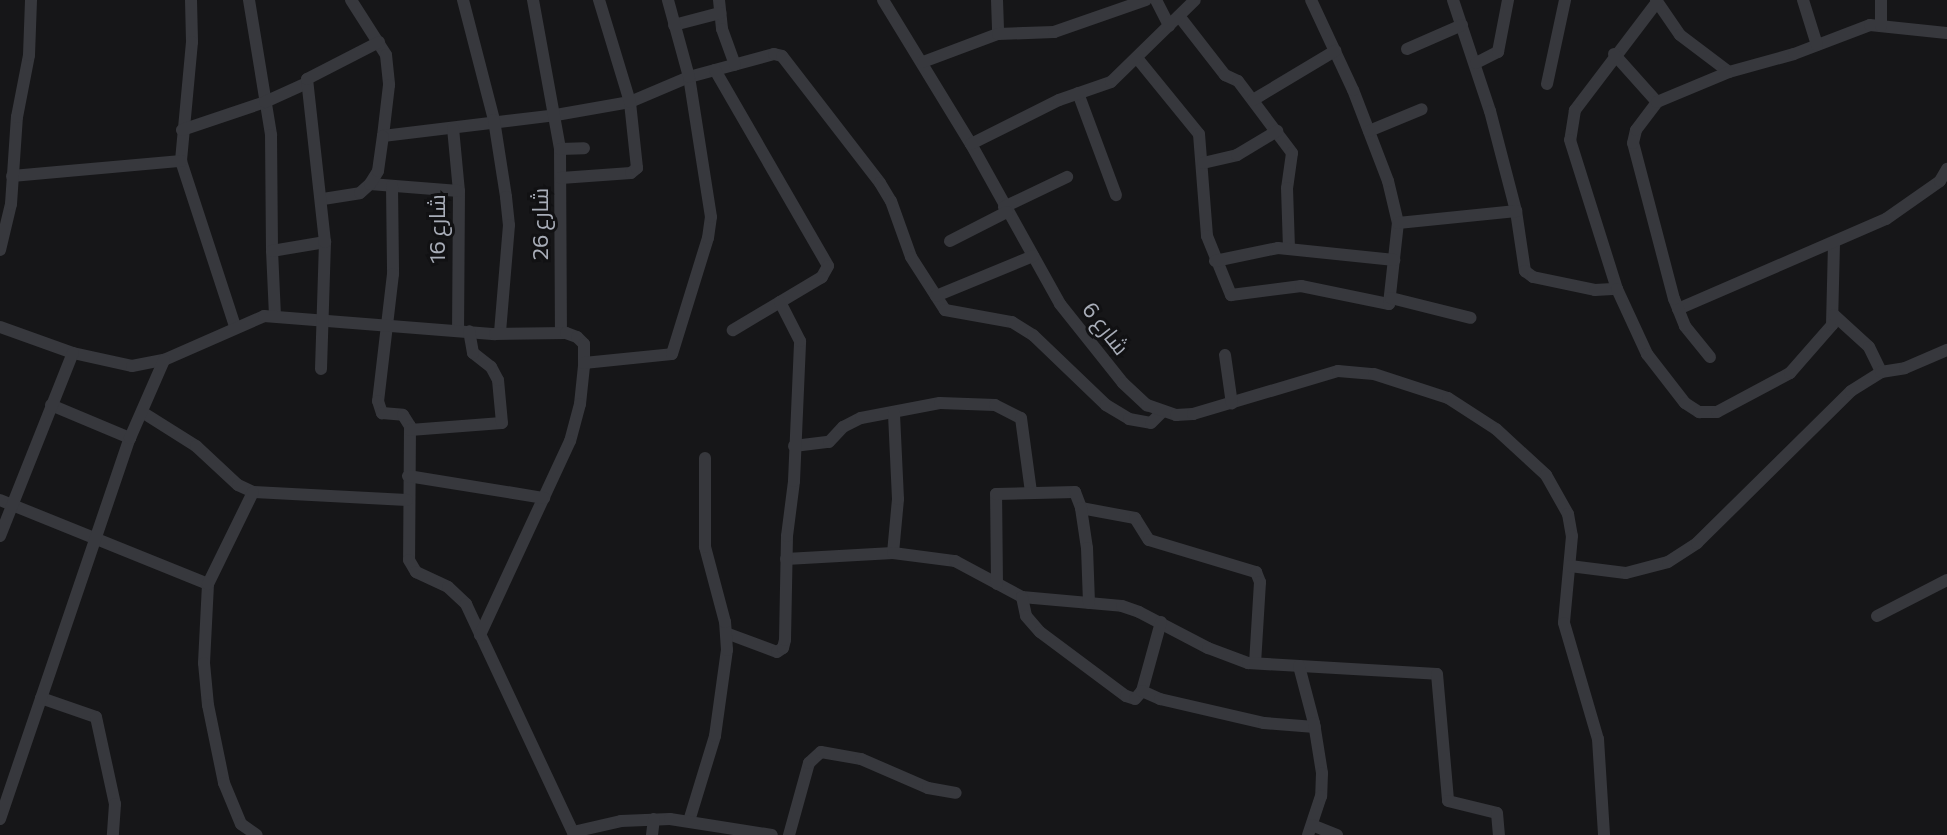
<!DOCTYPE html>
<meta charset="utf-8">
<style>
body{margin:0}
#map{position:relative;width:1947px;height:835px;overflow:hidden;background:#161618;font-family:Commissioner,Cairo,sans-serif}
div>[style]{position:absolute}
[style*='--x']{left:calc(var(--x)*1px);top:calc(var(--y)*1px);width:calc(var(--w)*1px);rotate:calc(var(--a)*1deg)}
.minor>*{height:12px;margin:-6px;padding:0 6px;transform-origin:6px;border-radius:6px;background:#37383d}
span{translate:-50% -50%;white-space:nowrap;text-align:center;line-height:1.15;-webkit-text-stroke:6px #111113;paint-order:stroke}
.street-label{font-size:22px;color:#a8adb8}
</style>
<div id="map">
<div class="minor">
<div style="--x:191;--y:0;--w:42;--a:88.6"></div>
<div style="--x:192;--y:42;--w:120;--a:95.3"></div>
<div style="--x:181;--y:161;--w:174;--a:71.9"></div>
<div style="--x:249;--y:0;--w:137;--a:80.7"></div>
<div style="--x:271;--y:135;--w:116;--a:89.5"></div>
<div style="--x:351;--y:0;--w:65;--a:57.5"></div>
<div style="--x:386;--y:55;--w:30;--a:84"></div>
<div style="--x:389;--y:85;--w:51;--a:96.7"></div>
<div style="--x:383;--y:136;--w:174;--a:-6.9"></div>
<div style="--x:556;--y:115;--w:75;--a:-10"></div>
<div style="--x:630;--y:102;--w:64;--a:-23"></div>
<div style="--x:689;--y:77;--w:88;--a:-15.1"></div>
<div style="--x:774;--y:54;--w:8;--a:14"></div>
<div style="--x:782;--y:56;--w:160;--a:52.3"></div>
<div style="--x:880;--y:183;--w:21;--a:59"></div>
<div style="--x:891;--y:201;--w:59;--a:70.3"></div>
<div style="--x:911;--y:257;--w:63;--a:57.3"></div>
<div style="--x:945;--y:310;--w:68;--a:10.2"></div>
<div style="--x:1012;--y:322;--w:25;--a:32"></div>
<div style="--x:1033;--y:335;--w:101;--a:43.8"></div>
<div style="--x:1106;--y:405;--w:27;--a:31"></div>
<div style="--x:1129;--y:419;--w:22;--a:10"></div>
<div style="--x:1151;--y:423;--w:17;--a:-45"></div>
<div style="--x:463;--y:0;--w:124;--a:75.5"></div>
<div style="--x:494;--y:120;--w:78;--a:81.1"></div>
<div style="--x:506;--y:197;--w:28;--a:84"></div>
<div style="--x:509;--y:225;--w:108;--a:94.8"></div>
<div style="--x:533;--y:0;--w:151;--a:79.7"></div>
<div style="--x:560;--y:149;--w:184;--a:89.7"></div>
<div style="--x:719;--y:0;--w:29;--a:84"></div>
<div style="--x:722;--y:29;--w:38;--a:70"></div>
<div style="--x:883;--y:0;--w:169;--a:58.6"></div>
<div style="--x:971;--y:144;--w:183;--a:60.9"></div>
<div style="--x:1060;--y:304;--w:101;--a:51.4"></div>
<div style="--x:1123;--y:383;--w:33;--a:43"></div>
<div style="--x:1147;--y:405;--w:31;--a:19"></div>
<div style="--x:1176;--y:415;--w:17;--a:-3"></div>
<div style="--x:1193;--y:414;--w:151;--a:-16.5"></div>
<div style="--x:1338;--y:371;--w:36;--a:5"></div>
<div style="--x:1374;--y:374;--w:78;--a:18"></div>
<div style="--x:1448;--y:398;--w:57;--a:32.9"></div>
<div style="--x:1496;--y:429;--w:68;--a:42.6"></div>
<div style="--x:1546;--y:475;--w:45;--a:60.6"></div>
<div style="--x:1568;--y:514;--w:22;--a:80"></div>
<div style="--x:1572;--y:536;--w:87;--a:95.3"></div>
<div style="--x:1564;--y:623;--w:121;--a:73.7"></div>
<div style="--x:1598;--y:739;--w:96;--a:86.4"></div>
<div style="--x:997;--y:0;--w:34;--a:88"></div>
<div style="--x:1156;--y:0;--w:29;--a:63"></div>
<div style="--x:1453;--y:0;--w:117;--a:71.6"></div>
<div style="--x:1490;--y:111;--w:103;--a:75.4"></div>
<div style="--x:1516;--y:211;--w:61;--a:81.5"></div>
<div style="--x:1525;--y:271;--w:10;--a:37"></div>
<div style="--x:1533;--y:277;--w:63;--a:11.8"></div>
<div style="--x:1595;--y:290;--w:22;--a:-3"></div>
<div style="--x:1656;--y:0;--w:42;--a:55.6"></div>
<div style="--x:1680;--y:35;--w:61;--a:37.1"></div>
<div style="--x:1729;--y:72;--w:67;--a:-15.5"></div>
<div style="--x:1794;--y:54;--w:81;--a:-20.9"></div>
<div style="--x:1870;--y:25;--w:77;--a:5.9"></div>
<div style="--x:1803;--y:0;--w:47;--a:72.7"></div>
<div style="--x:1657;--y:2;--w:136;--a:127.2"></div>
<div style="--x:1575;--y:110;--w:30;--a:99"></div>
<div style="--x:1570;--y:140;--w:156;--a:72.5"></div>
<div style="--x:1617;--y:289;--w:72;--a:65.2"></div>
<div style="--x:1647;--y:354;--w:62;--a:52.2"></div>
<div style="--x:1685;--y:403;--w:17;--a:33"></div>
<div style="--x:1699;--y:412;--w:18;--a:0"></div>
<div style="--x:1717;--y:412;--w:83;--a:-28.1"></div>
<div style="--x:1790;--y:373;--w:64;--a:-48.8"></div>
<div style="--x:1832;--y:325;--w:81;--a:-88.6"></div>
<div style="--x:1179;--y:16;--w:75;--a:52.1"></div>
<div style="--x:1225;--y:75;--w:14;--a:25"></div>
<div style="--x:1238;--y:81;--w:90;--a:53.1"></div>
<div style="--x:1292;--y:153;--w:35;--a:98"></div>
<div style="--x:1287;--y:188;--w:60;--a:88.1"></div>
<div style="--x:674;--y:25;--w:48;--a:-14.6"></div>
<div style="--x:1881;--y:26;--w:26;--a:-90"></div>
<div style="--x:1407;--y:49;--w:60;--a:-23.6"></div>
<div style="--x:1614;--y:54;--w:64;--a:48.1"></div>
<div style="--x:1137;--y:58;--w:98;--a:50.8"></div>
<div style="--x:1199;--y:134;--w:102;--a:85.5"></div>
<div style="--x:1207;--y:236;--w:64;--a:67.9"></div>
<div style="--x:1231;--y:295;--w:71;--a:-7.3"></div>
<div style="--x:1301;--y:286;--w:90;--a:11.6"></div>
<div style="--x:1389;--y:304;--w:81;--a:-83.7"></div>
<div style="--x:1398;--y:223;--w:43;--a:-103.4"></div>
<div style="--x:1388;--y:181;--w:97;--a:-111"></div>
<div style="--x:1353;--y:90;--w:99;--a:-115"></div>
<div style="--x:923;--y:62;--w:80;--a:-20.5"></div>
<div style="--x:998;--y:34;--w:56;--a:-2"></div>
<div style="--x:1054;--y:32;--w:97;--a:-19.2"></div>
<div style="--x:1476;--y:63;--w:25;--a:-27"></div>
<div style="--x:1498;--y:52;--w:53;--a:-79.1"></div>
<div style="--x:715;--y:70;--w:226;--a:60"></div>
<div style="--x:828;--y:266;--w:13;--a:119"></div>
<div style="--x:822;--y:277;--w:104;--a:149.2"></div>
<div style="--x:1547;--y:84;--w:86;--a:-77.9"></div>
<div style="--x:1078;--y:93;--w:109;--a:69.6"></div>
<div style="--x:1253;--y:100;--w:96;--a:-30.9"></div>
<div style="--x:453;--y:128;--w:63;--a:84.6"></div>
<div style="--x:459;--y:191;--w:139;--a:90.4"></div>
<div style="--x:182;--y:130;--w:88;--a:-18.6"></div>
<div style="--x:265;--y:102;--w:46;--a:-24.3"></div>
<div style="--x:1369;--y:131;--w:57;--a:-22.5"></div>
<div style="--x:971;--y:144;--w:98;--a:-26.6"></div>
<div style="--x:1059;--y:100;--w:55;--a:-19.1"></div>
<div style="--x:1111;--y:82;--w:117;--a:-44.3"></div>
<div style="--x:560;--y:149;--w:24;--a:-2"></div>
<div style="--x:1203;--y:163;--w:35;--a:-13"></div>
<div style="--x:1237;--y:155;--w:47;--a:-31"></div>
<div style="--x:12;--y:176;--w:170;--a:-5.1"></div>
<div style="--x:561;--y:178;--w:70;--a:-4.1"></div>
<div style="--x:631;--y:173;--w:8;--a:-40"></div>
<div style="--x:637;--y:168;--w:66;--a:-96.1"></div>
<div style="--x:630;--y:102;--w:107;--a:-106.9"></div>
<div style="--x:370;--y:184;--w:89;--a:4.5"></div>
<div style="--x:392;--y:186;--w:88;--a:89.3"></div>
<div style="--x:393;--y:274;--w:128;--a:96.7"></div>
<div style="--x:378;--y:401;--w:13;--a:72"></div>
<div style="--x:382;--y:413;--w:21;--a:5"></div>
<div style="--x:403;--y:415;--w:13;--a:58"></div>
<div style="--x:410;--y:426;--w:134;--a:90.4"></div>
<div style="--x:409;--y:560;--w:14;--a:60"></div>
<div style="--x:416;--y:572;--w:35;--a:25"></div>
<div style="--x:448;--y:587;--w:25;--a:43"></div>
<div style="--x:466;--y:604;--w:255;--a:64.9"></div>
<div style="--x:323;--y:199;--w:37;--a:-9"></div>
<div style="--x:360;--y:193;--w:13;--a:-42"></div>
<div style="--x:370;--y:184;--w:15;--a:-58"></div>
<div style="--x:378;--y:171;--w:35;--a:-82"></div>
<div style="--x:1004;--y:207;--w:70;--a:-25.5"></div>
<div style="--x:1398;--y:223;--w:119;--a:-5.8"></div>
<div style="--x:950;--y:241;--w:64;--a:-27"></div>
<div style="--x:0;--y:250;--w:47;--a:-76.6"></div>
<div style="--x:11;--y:204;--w:87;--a:-86.1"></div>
<div style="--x:17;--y:117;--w:63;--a:-79"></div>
<div style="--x:29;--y:55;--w:55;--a:-87.9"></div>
<div style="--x:1215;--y:261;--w:64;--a:-11.7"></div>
<div style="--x:1278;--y:248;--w:117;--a:5.9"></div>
<div style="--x:936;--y:296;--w:105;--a:-22.4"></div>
<div style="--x:1391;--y:298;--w:82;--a:14"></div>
<div style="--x:1678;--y:309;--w:227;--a:-23.4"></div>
<div style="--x:1886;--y:219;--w:66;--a:-35.1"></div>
<div style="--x:1940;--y:181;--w:14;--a:-60"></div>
<div style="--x:1834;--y:315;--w:47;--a:42.4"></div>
<div style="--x:1869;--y:347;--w:28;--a:64"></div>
<div style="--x:275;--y:316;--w:65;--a:-92.6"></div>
<div style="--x:272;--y:251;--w:54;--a:-9.6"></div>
<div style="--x:0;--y:327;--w:77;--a:19.6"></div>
<div style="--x:73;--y:353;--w:60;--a:12.4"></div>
<div style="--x:132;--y:366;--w:33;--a:-11"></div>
<div style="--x:164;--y:360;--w:109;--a:-23.7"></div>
<div style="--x:264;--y:316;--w:232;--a:4.5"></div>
<div style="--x:495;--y:334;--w:71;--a:-0.8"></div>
<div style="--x:566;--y:333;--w:12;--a:20"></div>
<div style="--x:577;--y:337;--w:10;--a:45"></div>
<div style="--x:584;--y:344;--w:22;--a:90"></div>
<div style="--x:584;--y:366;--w:38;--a:96"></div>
<div style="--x:580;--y:404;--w:38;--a:105"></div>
<div style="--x:570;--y:441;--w:214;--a:114.9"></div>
<div style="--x:1225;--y:355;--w:49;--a:81.9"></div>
<div style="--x:1710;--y:357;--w:40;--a:-129"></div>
<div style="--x:1685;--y:326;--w:29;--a:-112"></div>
<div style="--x:1674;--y:299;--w:161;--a:-104.7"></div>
<div style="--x:1633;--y:143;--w:13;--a:-77"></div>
<div style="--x:1636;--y:130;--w:35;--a:-53"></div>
<div style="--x:1657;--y:102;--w:78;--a:-22.6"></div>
<div style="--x:584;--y:363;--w:88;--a:-5.8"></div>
<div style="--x:672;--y:354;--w:121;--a:-72.8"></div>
<div style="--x:708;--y:238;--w:21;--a:-82"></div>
<div style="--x:711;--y:217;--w:142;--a:-98.9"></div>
<div style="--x:689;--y:77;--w:80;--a:-105.3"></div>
<div style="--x:321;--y:369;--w:127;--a:-88.2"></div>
<div style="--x:325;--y:242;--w:164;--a:-96.3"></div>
<div style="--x:307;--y:79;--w:81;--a:-27.2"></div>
<div style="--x:51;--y:405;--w:86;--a:22.7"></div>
<div style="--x:142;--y:412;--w:64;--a:32.2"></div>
<div style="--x:196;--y:446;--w:57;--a:42.9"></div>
<div style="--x:238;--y:485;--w:17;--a:25"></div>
<div style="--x:253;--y:492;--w:154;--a:3"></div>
<div style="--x:410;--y:430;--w:92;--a:-4.4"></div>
<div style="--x:502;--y:423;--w:43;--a:-95.3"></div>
<div style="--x:498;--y:380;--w:15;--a:-118"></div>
<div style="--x:491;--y:367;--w:23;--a:-142"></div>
<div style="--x:473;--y:353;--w:22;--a:-100"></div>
<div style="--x:794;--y:446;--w:35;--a:-7"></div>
<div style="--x:829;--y:442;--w:21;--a:-47"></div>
<div style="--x:843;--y:427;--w:20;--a:-27"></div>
<div style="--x:861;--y:418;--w:80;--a:-10.8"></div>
<div style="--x:940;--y:403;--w:55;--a:2.1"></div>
<div style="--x:995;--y:405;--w:29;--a:27"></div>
<div style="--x:1021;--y:418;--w:75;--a:82.3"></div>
<div style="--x:408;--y:476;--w:138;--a:9.2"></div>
<div style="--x:0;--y:500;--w:224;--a:22"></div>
<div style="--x:208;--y:584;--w:79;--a:92.9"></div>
<div style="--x:204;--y:663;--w:42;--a:84.6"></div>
<div style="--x:208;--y:705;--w:80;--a:78.4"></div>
<div style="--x:224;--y:783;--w:44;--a:67.5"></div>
<div style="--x:241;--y:824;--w:19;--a:35"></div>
<div style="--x:1081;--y:508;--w:55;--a:10.5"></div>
<div style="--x:1135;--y:518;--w:26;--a:58"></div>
<div style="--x:1149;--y:540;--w:112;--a:16.7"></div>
<div style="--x:1256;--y:572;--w:11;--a:68"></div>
<div style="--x:1260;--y:582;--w:81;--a:93.5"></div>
<div style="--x:0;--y:536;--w:197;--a:-68.3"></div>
<div style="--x:893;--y:553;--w:54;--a:-84.7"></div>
<div style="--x:898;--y:499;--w:86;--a:-92.7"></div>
<div style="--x:786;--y:559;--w:107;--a:-3.2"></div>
<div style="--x:893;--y:553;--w:63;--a:7.4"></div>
<div style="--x:955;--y:561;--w:76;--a:28.2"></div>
<div style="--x:1022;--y:597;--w:100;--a:5.1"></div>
<div style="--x:1122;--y:606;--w:18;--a:19"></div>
<div style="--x:1139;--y:612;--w:78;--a:27.6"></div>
<div style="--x:1208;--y:648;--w:43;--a:20.6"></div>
<div style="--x:1248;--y:663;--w:189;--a:3.3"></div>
<div style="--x:1437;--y:674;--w:127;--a:85"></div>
<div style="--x:1448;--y:801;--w:50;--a:13.8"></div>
<div style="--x:1497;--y:813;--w:22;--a:85"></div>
<div style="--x:1570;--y:566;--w:56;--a:7.1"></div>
<div style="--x:1626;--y:573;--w:43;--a:-14.7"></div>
<div style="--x:1668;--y:562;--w:35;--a:-33"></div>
<div style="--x:1697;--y:543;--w:216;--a:-44.6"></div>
<div style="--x:1851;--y:391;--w:36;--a:-32"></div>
<div style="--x:1881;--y:372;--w:24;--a:-9"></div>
<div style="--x:1905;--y:368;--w:46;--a:-23.2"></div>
<div style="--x:208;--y:584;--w:102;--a:-63.9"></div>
<div style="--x:997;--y:584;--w:90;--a:-90.6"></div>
<div style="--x:996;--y:494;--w:79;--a:-1.5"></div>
<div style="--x:1075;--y:492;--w:17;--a:69"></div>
<div style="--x:1081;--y:508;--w:40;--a:81.5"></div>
<div style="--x:1087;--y:548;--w:55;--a:87.9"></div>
<div style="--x:1022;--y:597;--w:19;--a:78"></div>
<div style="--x:1026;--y:616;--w:21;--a:49"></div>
<div style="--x:1040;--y:632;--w:107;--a:36.7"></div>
<div style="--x:1126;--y:696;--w:9;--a:18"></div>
<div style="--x:1135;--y:699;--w:11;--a:-49"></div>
<div style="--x:1877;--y:616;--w:79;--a:-27.2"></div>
<div style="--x:1161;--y:622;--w:72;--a:105.4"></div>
<div style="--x:1142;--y:691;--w:20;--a:24"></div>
<div style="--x:1160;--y:699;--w:107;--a:13"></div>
<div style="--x:1264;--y:723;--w:51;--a:4.5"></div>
<div style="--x:726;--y:633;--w:54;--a:20.4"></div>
<div style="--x:777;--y:652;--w:7;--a:-34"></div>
<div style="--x:783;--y:648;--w:8;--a:-76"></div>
<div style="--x:785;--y:640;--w:104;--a:-88.9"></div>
<div style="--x:787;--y:536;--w:55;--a:-82.7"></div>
<div style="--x:794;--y:481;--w:140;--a:-87.5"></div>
<div style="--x:800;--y:341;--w:44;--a:-117.1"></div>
<div style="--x:1299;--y:666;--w:59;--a:75.3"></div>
<div style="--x:1314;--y:723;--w:51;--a:80.9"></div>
<div style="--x:1322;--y:773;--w:23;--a:92"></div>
<div style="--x:1321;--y:796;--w:41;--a:108.4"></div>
<div style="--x:41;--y:698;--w:58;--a:19.1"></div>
<div style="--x:96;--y:717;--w:89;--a:77.7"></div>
<div style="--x:115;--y:804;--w:31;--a:94"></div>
<div style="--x:0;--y:819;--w:403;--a:-71.2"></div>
<div style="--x:130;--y:438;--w:85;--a:-66.4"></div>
<div style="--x:689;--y:821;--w:89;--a:-73"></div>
<div style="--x:715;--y:736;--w:87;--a:-82.1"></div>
<div style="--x:727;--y:650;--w:28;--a:-94"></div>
<div style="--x:725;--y:622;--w:78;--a:-104.9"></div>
<div style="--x:705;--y:547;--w:89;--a:-90"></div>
<div style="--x:1312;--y:825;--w:27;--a:22"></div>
<div style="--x:573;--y:832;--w:49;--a:-12.9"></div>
<div style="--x:621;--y:821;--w:49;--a:-2.3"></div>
<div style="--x:670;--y:819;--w:103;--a:8.9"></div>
<div style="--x:652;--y:835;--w:16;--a:-83"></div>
<div style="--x:789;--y:835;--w:75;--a:-74.5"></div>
<div style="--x:809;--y:763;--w:16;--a:-43"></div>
<div style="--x:821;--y:752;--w:41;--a:9.9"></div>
<div style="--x:861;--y:759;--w:73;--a:23.4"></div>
<div style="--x:928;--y:788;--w:28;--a:10"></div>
</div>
<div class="street-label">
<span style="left:540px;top:224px;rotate:-90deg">شارع 26</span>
<span style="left:437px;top:229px;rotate:-90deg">شارع 16</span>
<span style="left:1106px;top:328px;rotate:52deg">شارع 6</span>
</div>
</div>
